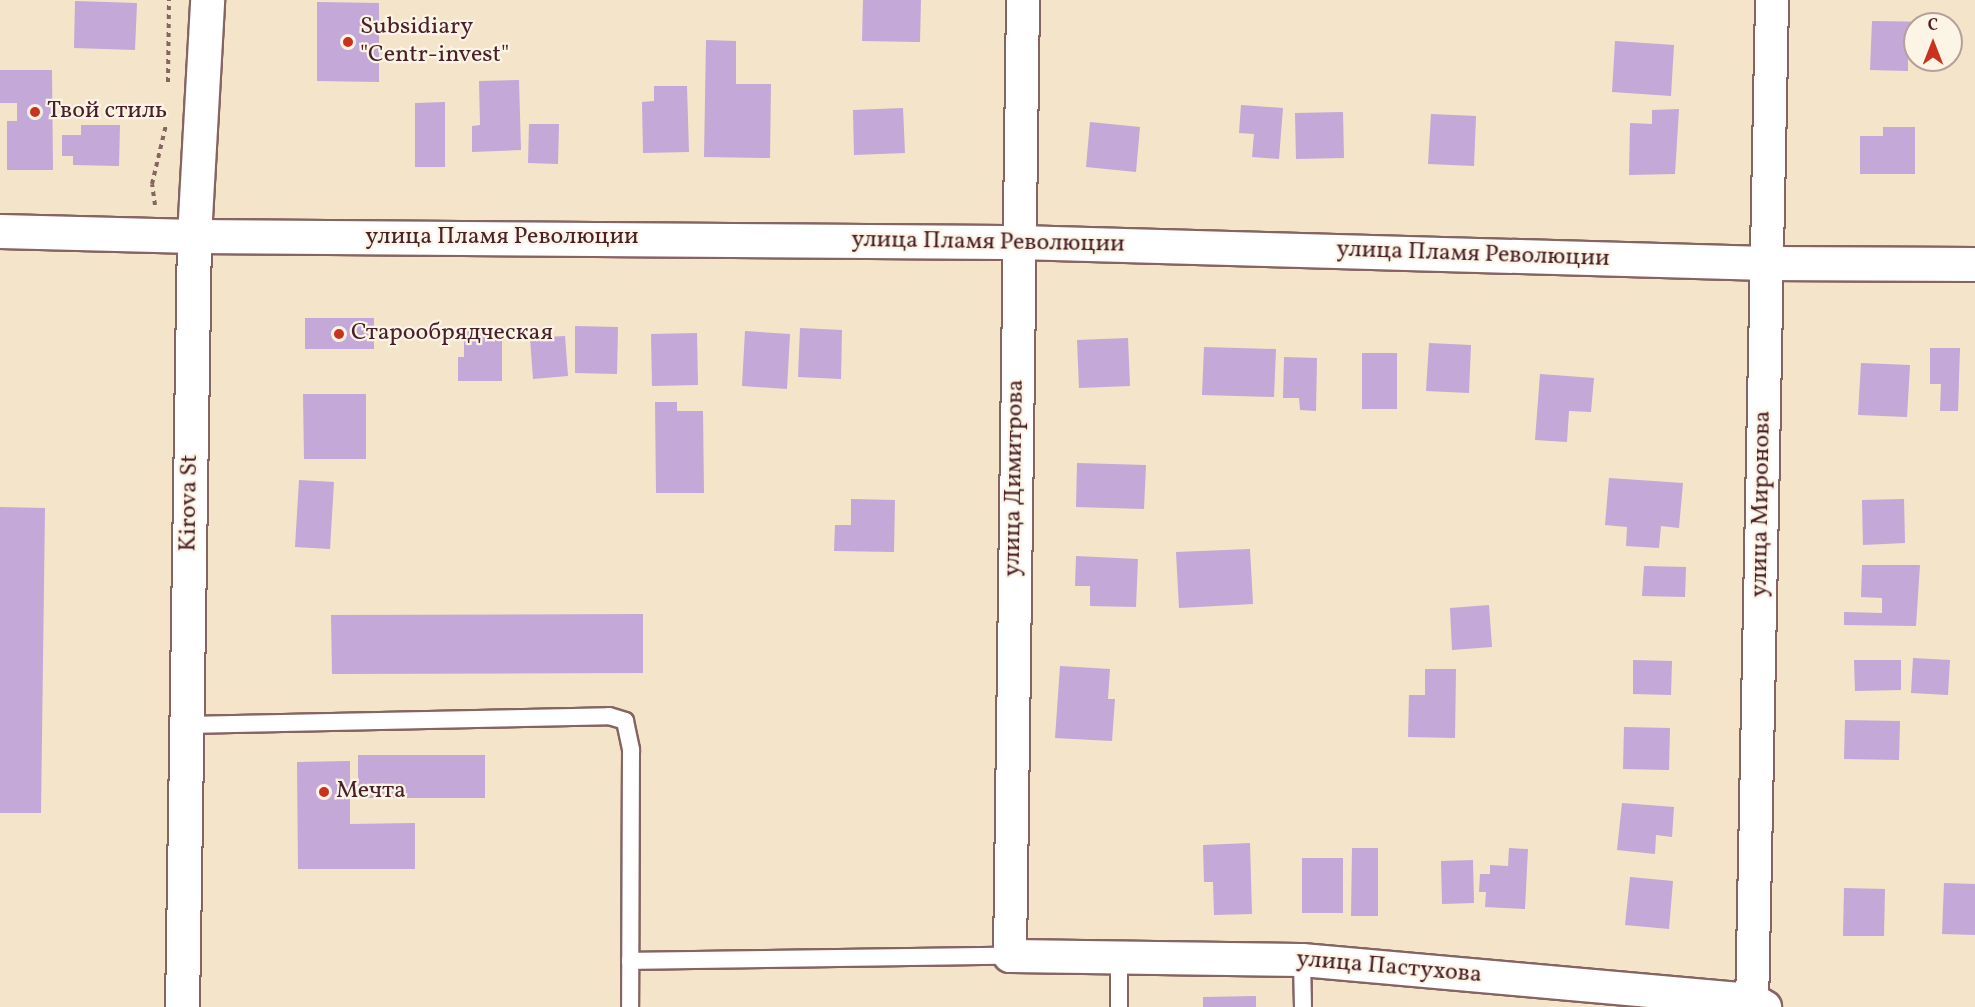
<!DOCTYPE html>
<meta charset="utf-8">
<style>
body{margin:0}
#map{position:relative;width:1975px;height:1007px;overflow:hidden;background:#f4e4c9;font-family:Vollkorn,serif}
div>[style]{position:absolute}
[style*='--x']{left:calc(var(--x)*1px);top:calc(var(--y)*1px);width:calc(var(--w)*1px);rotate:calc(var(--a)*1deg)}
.building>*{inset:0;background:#c3a8d8}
.path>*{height:4px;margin-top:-2px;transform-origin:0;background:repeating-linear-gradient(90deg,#866462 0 4.5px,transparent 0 9px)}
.roads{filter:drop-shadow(2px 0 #866462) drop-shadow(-2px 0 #866462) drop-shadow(0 2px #866462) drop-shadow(0 -2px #866462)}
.lane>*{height:16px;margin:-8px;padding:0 8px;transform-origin:8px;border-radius:8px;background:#fff}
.street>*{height:32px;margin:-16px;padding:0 16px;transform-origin:16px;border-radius:16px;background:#fff}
.secondary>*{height:33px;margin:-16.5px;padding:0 16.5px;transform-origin:16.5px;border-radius:16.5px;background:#fff}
.dots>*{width:16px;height:16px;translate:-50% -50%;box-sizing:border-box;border:3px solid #fcf5e5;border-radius:50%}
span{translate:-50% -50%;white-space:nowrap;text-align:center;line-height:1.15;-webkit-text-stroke:4.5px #fcf5e5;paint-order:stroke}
.poi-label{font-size:24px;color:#4a1f2b}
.left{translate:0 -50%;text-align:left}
.street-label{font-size:24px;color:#4a1f2b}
.north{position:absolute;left:1903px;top:12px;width:60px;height:60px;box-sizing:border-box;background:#fcf5e5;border:2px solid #b59f9b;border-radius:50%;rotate:0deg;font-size:16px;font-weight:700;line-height:24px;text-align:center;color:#4a1f2b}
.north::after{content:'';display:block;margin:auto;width:21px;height:27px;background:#c8321e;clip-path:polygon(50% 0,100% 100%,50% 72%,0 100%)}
</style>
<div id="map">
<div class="building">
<div style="clip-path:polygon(863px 0,921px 0,920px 42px,862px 41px)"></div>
<div style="clip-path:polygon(75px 1px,137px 3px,135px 50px,74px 48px)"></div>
<div style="clip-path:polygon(317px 2px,379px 3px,379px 82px,317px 81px)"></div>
<div style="clip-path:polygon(1872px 21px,1937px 22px,1937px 24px,1915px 24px,1915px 54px,1908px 53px,1908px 71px,1870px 70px)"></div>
<div style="clip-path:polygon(706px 40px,736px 41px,736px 84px,771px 84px,770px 158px,704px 157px)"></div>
<div style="clip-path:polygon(1615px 41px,1674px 45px,1671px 96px,1612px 92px)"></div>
<div style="clip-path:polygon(0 70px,52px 70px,53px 170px,7px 170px,7px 121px,17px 121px,17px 103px,0 103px)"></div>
<div style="clip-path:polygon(519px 80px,521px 150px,472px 152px,472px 126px,480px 125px,479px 81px)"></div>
<div style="clip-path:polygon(654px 86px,687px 86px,689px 152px,643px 153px,642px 102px,654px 101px)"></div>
<div style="clip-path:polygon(445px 102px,445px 167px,415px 167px,415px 103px)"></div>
<div style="clip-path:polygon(1241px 105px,1283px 108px,1279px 159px,1252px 157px,1254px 134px,1239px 133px)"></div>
<div style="clip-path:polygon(903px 108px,905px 153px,854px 155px,853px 110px)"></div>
<div style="clip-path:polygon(1679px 109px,1675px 174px,1629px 175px,1630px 123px,1652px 124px,1652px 110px)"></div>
<div style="clip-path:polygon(1343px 112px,1344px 158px,1296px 159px,1295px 113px)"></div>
<div style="clip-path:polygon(1431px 114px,1476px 116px,1474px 166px,1428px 164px)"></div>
<div style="clip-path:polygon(1090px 122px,1140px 127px,1136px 172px,1086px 167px)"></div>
<div style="clip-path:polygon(529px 124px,559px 124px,558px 164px,528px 163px)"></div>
<div style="clip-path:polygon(81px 125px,120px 125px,119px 166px,73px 165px,73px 156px,62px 156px,62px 135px,81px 135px)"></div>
<div style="clip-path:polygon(1883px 127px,1915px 127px,1915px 174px,1860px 174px,1860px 136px,1883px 136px)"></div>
<div style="clip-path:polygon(305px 318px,374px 318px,374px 349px,305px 349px)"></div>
<div style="clip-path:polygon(575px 326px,618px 327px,617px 374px,575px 373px)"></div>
<div style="clip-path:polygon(464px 327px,502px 327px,502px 381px,458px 381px,458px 357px,464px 357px)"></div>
<div style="clip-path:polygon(800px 328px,842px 330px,841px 379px,798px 377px)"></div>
<div style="clip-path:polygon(745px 331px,790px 334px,787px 389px,742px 386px)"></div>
<div style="clip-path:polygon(697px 333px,698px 385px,652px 386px,651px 334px)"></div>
<div style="clip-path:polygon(565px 336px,568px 376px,533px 379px,530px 338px)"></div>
<div style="clip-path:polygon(1128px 338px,1130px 386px,1079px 388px,1077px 340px)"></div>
<div style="clip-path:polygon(1429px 343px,1471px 345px,1469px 393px,1426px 391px)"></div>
<div style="clip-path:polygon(1204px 347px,1276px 349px,1274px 397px,1202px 395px)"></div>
<div style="clip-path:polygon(1930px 348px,1960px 348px,1958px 411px,1940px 411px,1941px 384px,1930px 384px)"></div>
<div style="clip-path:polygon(1362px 353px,1397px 353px,1397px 409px,1362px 409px)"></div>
<div style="clip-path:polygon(1284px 357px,1317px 358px,1316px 411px,1300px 410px,1299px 398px,1283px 398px)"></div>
<div style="clip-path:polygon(1861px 363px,1910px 365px,1907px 417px,1858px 415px)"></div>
<div style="clip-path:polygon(1540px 374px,1594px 378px,1591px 412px,1569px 411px,1567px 442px,1535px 440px)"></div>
<div style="clip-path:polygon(303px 394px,366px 394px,366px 459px,304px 459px)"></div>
<div style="clip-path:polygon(655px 402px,677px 402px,677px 411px,703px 411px,704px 493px,656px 493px)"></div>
<div style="clip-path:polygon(1077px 463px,1146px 465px,1144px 509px,1076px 507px)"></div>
<div style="clip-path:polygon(1609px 478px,1683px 483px,1679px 528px,1661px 526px,1659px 548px,1626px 546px,1627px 527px,1605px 525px)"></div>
<div style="clip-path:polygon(299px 480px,334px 482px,330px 549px,295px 547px)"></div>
<div style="clip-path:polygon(851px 499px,895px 500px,894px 552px,834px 551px,835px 525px,851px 525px)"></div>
<div style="clip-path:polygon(1904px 499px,1905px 543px,1863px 545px,1862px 500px)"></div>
<div style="clip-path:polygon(0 507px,45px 508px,41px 813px,0 813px)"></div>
<div style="clip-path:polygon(1250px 549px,1253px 604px,1179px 608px,1176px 552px)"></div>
<div style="clip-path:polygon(1076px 556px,1138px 559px,1136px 607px,1090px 606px,1090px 586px,1075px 586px)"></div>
<div style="clip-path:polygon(1862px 565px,1920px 565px,1916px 626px,1844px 625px,1844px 612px,1882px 613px,1882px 598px,1861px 597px)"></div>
<div style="clip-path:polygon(1644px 566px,1686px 567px,1685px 597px,1642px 596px)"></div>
<div style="clip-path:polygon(1489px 605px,1492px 647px,1452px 650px,1450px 608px)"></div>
<div style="clip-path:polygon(643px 614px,643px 673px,332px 674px,331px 615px)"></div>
<div style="clip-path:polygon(1913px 658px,1950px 660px,1948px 695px,1911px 693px)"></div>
<div style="clip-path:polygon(1633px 660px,1672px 661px,1671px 695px,1633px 694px)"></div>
<div style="clip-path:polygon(1854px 660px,1901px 660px,1901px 690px,1855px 691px)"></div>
<div style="clip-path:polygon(1060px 666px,1110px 669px,1108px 699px,1115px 699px,1112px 741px,1055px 738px)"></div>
<div style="clip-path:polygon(1425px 669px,1456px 669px,1455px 738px,1408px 737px,1409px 695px,1425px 695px)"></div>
<div style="clip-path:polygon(1845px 720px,1900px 721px,1899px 760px,1844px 759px)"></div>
<div style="clip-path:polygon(1624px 727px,1670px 728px,1669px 770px,1623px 769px)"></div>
<div style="clip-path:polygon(358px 755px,485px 755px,485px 798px,358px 798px)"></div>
<div style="clip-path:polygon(350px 761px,350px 824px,415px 823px,415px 869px,298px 869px,297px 762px)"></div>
<div style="clip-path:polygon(1622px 803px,1674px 807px,1672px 837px,1656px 835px,1655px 854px,1617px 850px)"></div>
<div style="clip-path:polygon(1250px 843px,1252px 914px,1214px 915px,1213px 882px,1204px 882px,1203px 845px)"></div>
<div style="clip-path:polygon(1352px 848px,1378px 848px,1378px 916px,1351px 916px)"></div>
<div style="clip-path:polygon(1509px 848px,1528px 849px,1525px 909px,1485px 907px,1486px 892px,1479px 892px,1480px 874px,1490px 874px,1490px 865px,1508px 866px)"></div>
<div style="clip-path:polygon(1302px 858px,1343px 858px,1343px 913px,1302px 913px)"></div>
<div style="clip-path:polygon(1473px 860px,1474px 903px,1442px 904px,1441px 861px)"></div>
<div style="clip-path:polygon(1630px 877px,1673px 881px,1669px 929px,1625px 925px)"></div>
<div style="clip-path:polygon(1944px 883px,1975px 884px,1975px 935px,1942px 934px)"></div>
<div style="clip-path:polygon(1844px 888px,1885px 889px,1884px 936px,1843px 936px)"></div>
<div style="clip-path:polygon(1256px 996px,1256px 1007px,1203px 1007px,1203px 997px)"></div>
</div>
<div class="path">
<div style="--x:168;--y:82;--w:82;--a:-89.3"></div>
<div style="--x:155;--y:205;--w:21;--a:-98"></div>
<div style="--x:152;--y:184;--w:61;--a:-76.7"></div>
</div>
<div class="roads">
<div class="lane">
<div style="--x:186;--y:725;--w:423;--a:-1.2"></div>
<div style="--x:609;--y:716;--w:17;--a:17"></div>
<div style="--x:625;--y:721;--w:30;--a:78"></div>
<div style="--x:631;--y:750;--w:257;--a:90.2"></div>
<div style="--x:1119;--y:958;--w:49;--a:90"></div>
<div style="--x:1302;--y:960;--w:47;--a:88.8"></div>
<div style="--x:630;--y:961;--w:380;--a:-0.8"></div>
</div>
<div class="street">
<div style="--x:1023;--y:0;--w:956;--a:90.78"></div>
<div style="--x:1010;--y:956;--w:292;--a:0.8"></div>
<div style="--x:1302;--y:960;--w:453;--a:5.1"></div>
<div style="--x:1753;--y:1000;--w:14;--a:30"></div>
<div style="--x:1752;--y:1007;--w:1007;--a:-88.86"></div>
</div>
<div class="secondary">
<div style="--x:0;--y:231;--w:194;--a:1.5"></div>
<div style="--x:194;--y:236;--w:824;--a:0.42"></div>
<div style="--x:1018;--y:242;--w:748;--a:1.61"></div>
<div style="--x:1766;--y:263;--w:209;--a:0.3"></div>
<div style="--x:182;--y:1007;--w:771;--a:-89.11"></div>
<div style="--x:194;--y:236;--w:236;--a:-86.8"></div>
</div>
</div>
<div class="dots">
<div style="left:348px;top:42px;background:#c8321e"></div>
<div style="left:35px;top:112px;background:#c8321e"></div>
<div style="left:339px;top:334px;background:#c8321e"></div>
<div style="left:324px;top:792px;background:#c8321e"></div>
</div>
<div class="poi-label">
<span class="left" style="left:360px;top:42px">Subsidiary<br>"Centr-invest"</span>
<span class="left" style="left:47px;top:112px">Твой стиль</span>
<span class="left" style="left:351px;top:334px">Старообрядческая</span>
<span class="left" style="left:336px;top:792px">Мечта</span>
</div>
<div class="street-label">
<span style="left:502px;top:238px">улица Пламя Революции</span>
<span style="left:988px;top:243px;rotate:1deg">улица Пламя Революции</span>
<span style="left:1473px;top:255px;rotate:2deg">улица Пламя Революции</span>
<span style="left:1015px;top:478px;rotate:-89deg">улица Димитрова</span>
<span style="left:190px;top:503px;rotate:-89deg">Kirova St</span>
<span style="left:1762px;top:504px;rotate:-89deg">улица Миронова</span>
<span style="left:1389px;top:968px;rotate:5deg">улица Пастухова</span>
</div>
<div class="north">С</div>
</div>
